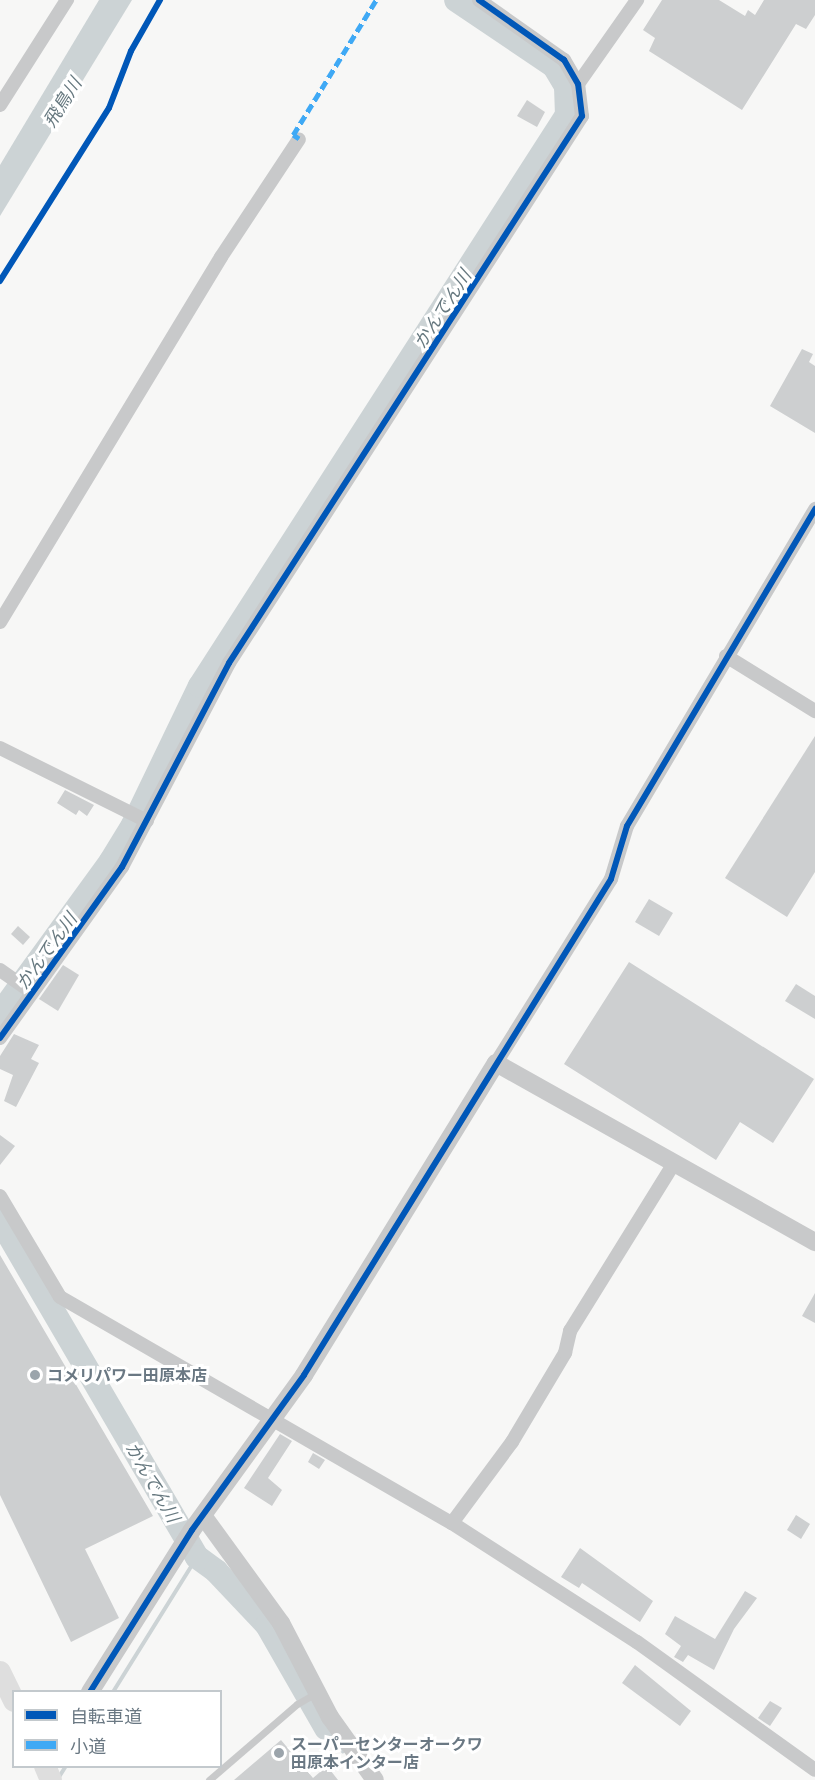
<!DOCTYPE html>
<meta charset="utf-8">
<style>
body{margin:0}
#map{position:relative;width:815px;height:1780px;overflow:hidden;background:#f7f7f6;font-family:"Open Sans","Noto Sans JP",sans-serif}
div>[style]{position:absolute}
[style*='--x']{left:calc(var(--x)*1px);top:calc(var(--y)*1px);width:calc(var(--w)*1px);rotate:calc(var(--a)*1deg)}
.water>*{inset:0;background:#ccd3d5}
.stream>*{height:4px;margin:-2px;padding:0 2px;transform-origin:2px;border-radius:2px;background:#ccd3d5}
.river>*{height:24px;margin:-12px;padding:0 12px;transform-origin:12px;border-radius:12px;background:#ccd3d5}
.building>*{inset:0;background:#cdcfd0}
.service>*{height:7px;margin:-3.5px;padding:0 3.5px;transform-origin:3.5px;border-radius:3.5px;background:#c8c9ca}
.minor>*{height:14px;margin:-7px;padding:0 7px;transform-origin:7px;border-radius:7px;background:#c8c9ca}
.tertiary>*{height:18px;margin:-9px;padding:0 9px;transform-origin:9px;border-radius:9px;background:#c8c9ca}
.primary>*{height:22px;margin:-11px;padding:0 11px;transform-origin:11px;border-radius:11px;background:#dedede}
.quiet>*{height:4.5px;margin-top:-2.25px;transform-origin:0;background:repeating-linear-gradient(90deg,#3fa9f5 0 9px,transparent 0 13.5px)}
.cycleway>*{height:6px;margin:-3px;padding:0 3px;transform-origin:3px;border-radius:3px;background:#0057b8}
.dots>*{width:16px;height:16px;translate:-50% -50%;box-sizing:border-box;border:3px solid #fff;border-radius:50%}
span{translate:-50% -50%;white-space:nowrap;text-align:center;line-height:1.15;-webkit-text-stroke:6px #fff;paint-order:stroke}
.poi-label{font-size:16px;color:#6a7883;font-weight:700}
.left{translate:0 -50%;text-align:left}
.water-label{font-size:18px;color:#66787f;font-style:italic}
.legend{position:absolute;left:12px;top:1690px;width:210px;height:78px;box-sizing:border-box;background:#fff;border:2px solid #c3c9cd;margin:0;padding:8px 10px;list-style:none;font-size:18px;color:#6a7883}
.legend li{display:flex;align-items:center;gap:12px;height:30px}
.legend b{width:30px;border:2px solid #c3c9cd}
</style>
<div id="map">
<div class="water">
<div style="clip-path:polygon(99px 0,132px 0,0 216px,0 165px)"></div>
</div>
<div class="stream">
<div style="--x:113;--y:1692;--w:159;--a:-58.1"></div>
<div style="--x:326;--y:1728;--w:29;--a:54"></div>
<div style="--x:59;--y:1777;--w:13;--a:-58"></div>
</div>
<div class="river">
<div style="--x:0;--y:1014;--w:189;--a:-54"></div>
<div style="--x:111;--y:861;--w:42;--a:-58.6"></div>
<div style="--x:133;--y:825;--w:154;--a:-64.3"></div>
<div style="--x:200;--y:686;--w:679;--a:-57.27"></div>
<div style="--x:567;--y:115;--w:29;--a:-92"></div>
<div style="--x:566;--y:86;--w:23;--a:-121"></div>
<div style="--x:554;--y:66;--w:118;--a:-146"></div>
<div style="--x:0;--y:1220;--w:390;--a:59.7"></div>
<div style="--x:197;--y:1557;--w:24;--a:36"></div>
<div style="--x:216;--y:1571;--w:74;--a:46.6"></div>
<div style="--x:267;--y:1625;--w:119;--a:60.2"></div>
</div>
<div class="building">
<div style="clip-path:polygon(662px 0,719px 0,745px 16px,748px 10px,755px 15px,764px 0,815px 0,815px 15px,806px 29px,796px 24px,742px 110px,649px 51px,655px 38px,643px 30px)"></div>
<div style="clip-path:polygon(527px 100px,545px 112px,537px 127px,517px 116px)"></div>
<div style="clip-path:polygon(802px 349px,813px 354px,809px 362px,815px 366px,815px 433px,770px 406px)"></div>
<div style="clip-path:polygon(815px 736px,815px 872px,787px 917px,725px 878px)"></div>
<div style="clip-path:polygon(65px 790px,94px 805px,87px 816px,79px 810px,76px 815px,57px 803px)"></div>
<div style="clip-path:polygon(649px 899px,673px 913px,659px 936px,635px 922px)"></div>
<div style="clip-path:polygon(18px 926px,30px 937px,23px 945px,11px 934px)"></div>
<div style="clip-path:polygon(629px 962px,814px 1079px,773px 1143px,740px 1122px,716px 1160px,564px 1064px)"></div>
<div style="clip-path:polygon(63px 965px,79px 975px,58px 1011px,39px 999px)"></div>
<div style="clip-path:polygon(796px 984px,815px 996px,815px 1019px,785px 1001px)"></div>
<div style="clip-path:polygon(14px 1034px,39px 1045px,31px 1059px,39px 1063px,16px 1107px,4px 1101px,13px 1075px,0 1069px,0 1056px)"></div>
<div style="clip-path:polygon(0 1135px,15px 1146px,0 1165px)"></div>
<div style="clip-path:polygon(0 1255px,153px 1516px,85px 1549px,119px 1618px,71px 1642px,0 1495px)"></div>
<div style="clip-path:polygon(815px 1293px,815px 1323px,802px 1316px)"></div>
<div style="clip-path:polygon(280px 1434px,292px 1441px,268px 1478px,282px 1490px,272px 1506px,244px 1488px)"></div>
<div style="clip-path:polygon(313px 1453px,325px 1460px,319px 1469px,308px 1462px)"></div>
<div style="clip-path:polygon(796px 1515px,810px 1524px,801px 1539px,787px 1530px)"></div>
<div style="clip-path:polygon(580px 1548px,653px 1601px,640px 1622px,582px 1583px,579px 1588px,561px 1577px)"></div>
<div style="clip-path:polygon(745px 1591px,757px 1598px,734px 1629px,714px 1670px,688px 1655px,683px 1662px,674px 1657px,681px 1646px,665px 1634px,675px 1616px,715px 1639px)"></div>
<div style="clip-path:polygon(635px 1665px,691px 1711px,680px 1726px,622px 1683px)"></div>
<div style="clip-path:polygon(770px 1701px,782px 1708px,770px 1726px,758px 1718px)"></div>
<div style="clip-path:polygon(281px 1740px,313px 1778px,327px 1766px,338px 1780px,234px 1780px)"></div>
</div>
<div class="service">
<div style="--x:209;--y:1780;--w:116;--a:-40.8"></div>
<div style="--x:297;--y:1704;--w:22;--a:-30"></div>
</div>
<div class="minor">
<div style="--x:578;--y:84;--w:103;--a:-54.9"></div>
<div style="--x:0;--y:105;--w:125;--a:-57.5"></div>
<div style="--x:0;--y:622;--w:427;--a:-58.8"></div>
<div style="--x:221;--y:257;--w:141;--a:-56.5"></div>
<div style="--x:726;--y:656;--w:105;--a:31.7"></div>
<div style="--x:0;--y:748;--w:164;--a:26.4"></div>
<div style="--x:0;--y:970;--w:39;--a:35"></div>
<div style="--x:0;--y:1038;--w:210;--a:-54.5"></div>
<div style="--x:122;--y:867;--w:230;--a:-62.3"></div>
<div style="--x:229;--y:663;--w:651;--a:-57.16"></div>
<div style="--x:582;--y:116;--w:32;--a:-97"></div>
<div style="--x:578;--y:84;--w:28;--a:-120"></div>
<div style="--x:564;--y:60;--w:104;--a:-144.8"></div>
<div style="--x:496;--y:1063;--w:217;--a:-58"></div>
<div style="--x:611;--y:879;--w:55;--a:-73.2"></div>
<div style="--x:627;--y:826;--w:369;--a:-59.3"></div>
<div style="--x:0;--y:1196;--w:117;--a:59.3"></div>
<div style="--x:60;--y:1297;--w:452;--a:30"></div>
<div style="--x:452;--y:1523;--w:220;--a:32.8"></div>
<div style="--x:637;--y:1642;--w:219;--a:35.7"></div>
<div style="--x:452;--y:1523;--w:101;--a:-53.5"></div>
<div style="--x:512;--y:1442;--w:104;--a:-59.2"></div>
<div style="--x:565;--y:1353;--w:23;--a:-77"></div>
<div style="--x:570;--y:1331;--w:195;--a:-58.2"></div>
</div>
<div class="tertiary">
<div style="--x:204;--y:1517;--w:131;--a:54"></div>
<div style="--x:281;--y:1623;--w:106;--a:62.5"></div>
<div style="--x:330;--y:1717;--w:77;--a:54.5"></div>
<div style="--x:90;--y:1692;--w:191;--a:-57.8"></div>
<div style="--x:192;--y:1530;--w:191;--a:-54.1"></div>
<div style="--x:304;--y:1375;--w:366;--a:-58.4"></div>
<div style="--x:496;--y:1063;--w:366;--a:29.3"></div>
</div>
<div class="primary">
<div style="--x:0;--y:1672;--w:32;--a:64"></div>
<div style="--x:45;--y:1766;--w:15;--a:67"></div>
</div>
<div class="quiet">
<div style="--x:299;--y:139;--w:7;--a:-146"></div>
<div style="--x:293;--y:135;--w:158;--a:-58.4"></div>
</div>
<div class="cycleway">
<div style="--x:0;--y:281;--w:204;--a:-57.8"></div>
<div style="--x:109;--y:108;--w:61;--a:-68.9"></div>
<div style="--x:131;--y:51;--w:59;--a:-60.4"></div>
<div style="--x:0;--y:1038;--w:210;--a:-54.5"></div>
<div style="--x:122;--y:867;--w:230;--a:-62.3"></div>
<div style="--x:229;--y:663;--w:651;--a:-57.16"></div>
<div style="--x:582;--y:116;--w:32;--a:-97"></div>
<div style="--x:578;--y:84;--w:28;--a:-120"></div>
<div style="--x:564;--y:60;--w:104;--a:-144.8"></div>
<div style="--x:90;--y:1692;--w:191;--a:-57.8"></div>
<div style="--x:192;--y:1530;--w:191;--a:-54.1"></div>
<div style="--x:304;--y:1375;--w:583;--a:-58.24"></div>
<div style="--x:611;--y:879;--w:55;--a:-73.2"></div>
<div style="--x:627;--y:826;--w:369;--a:-59.3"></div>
</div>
<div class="dots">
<div style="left:35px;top:1375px;background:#9ba4ab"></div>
<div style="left:279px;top:1753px;background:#9ba4ab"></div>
</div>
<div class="poi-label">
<span class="left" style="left:47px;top:1375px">コメリパワー田原本店</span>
<span class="left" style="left:291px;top:1753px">スーパーセンターオークワ<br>田原本インター店</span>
</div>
<div class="water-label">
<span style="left:62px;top:102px;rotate:-58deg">飛鳥川</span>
<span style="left:442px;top:309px;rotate:-57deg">かんでん川</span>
<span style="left:46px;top:951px;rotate:-54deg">かんでん川</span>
<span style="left:153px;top:1482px;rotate:60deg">かんでん川</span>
</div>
<ul class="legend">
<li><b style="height:8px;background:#0057b8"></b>自転車道</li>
<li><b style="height:8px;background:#3fa9f5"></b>小道</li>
</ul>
</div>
